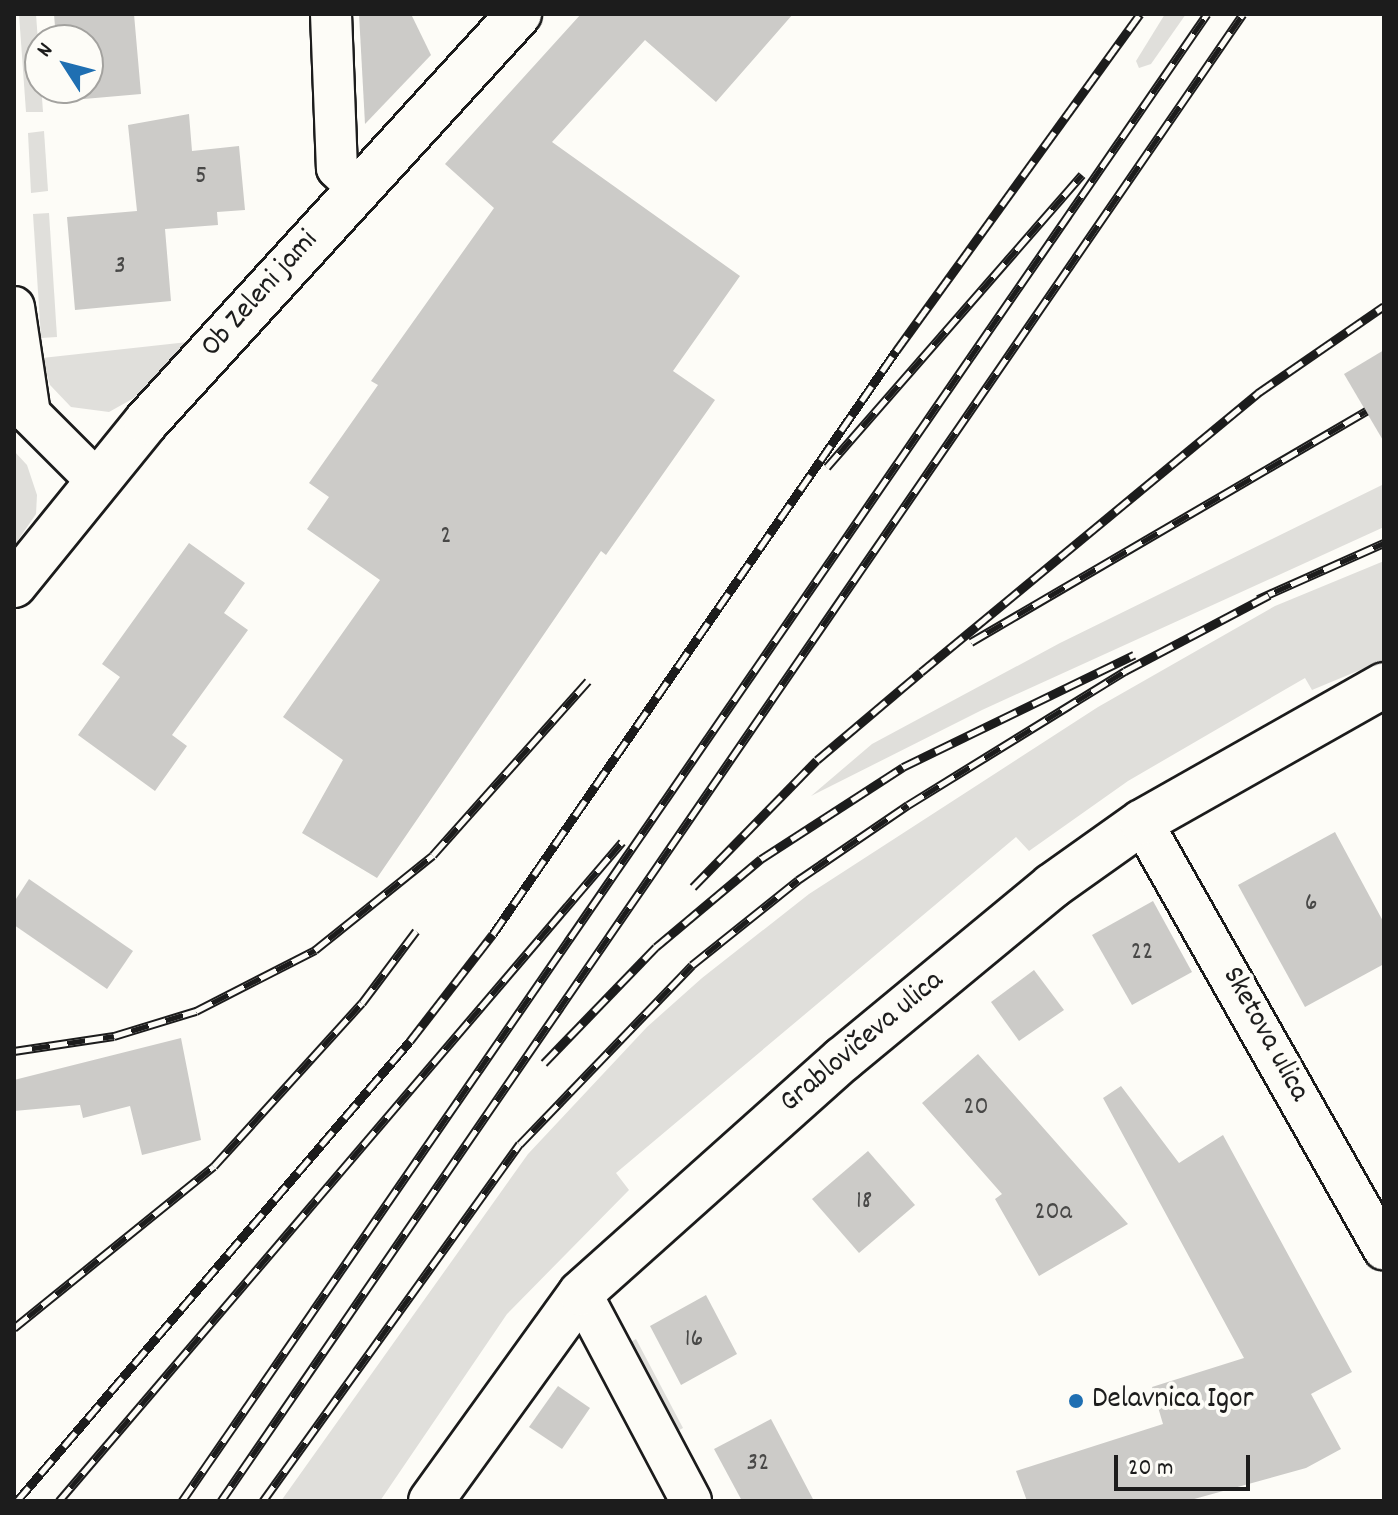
<!DOCTYPE html>
<meta charset="utf-8">
<style>
body{margin:0}
#map{position:relative;width:1398px;height:1515px;overflow:hidden;background:#fdfcf7;font-family:Dekko,sans-serif}
div>[style]{position:absolute}
[style*='--x']{left:calc(var(--x)*1px);top:calc(var(--y)*1px);width:calc(var(--w)*1px);rotate:calc(var(--a)*1deg)}
.green>*{inset:0;background:#e0dfdb}
.building>*{inset:0;background:#cccbc8}
.roads{filter:drop-shadow(2px 0 #1c1c1c) drop-shadow(-2px 0 #1c1c1c) drop-shadow(0 2px #1c1c1c) drop-shadow(0 -2px #1c1c1c)}
.street>*{height:40px;margin:-20px;padding:0 20px;transform-origin:20px;border-radius:20px;background:#fdfcf7}
.secondary>*{height:44px;margin:-22px;padding:0 22px;transform-origin:22px;border-radius:22px;background:#fdfcf7}
.rail>*{height:9px;margin-top:-4.5px;transform-origin:0;background:repeating-linear-gradient(90deg,#fdfcf7 0 18px,#1c1c1c 0 36px);box-sizing:border-box;border-block:2px solid #1c1c1c}
.dots>*{width:22px;height:22px;translate:-50% -50%;box-sizing:border-box;border:4px solid #fdfcf7;border-radius:50%}
span{translate:-50% -50%;white-space:nowrap;text-align:center;line-height:1.15;-webkit-text-stroke:8px #fdfcf7;paint-order:stroke}
.number-label{font-size:26px;color:#484847}
.number-label span{-webkit-text-stroke-width:0}
.street-label{font-size:30px;color:#1c1c1c}
.poi-label{font-size:30px;color:#1c1c1c}
.left{translate:0 -50%;text-align:left}
.frame{position:absolute;inset:0;border:16px solid #1c1c1c;pointer-events:none}
.north{position:absolute;left:24px;top:24px;width:80px;height:80px;box-sizing:border-box;background:#fdfcf7;border:2px solid #a3a29f;border-radius:50%;rotate:306deg;font-size:22px;font-weight:700;line-height:32px;text-align:center;color:#1c1c1c}
.north::after{content:'';display:block;margin:auto;width:28px;height:36px;background:#1f6fb2;clip-path:polygon(50% 0,100% 100%,50% 72%,0 100%)}
.scale{position:absolute;left:1114px;top:1455px;width:136px;height:36px;box-sizing:border-box;border:4px solid #1c1c1c;border-top:0;padding-left:10px;font-size:24px;line-height:28px;white-space:nowrap;color:#1c1c1c;-webkit-text-stroke:6px #fdfcf7;paint-order:stroke}
</style>
<div id="map">
<div class="green">
<div style="clip-path:polygon(19px 14px,36px 14px,43px 112px,26px 112px)"></div>
<div style="clip-path:polygon(1165px 14px,1186px 14px,1151px 64px,1139px 68px,1136px 61px)"></div>
<div style="clip-path:polygon(44px 131px,48px 191px,31px 193px,28px 133px)"></div>
<div style="clip-path:polygon(49px 213px,57px 337px,41px 338px,33px 214px)"></div>
<div style="clip-path:polygon(188px 342px,134px 398px,109px 412px,71px 407px,50px 385px,42px 358px)"></div>
<div style="clip-path:polygon(14px 451px,27px 465px,37px 495px,36px 514px,14px 546px)"></div>
<div style="clip-path:polygon(1384px 484px,1384px 527px,982px 710px,811px 796px,872px 744px,1060px 643px)"></div>
<div style="clip-path:polygon(1384px 561px,1384px 660px,1312px 690px,1305px 678px,1128px 781px,1029px 851px,1016px 837px,616px 1173px,629px 1190px,507px 1314px,380px 1501px,281px 1501px,528px 1154px,647px 1027px,702px 978px,809px 894px,1098px 707px,1275px 606px)"></div>
<div style="clip-path:polygon(636px 1339px,683px 1428px,672px 1434px,625px 1345px)"></div>
</div>
<div class="building">
<div style="clip-path:polygon(54px 14px,134px 14px,141px 94px,61px 101px,60px 88px,88px 88px,88px 40px,56px 40px)"></div>
<div style="clip-path:polygon(359px 14px,411px 14px,431px 55px,365px 124px)"></div>
<div style="clip-path:polygon(581px 14px,793px 14px,716px 102px,645px 40px,552px 142px,740px 276px,673px 371px,715px 400px,606px 555px,601px 551px,377px 878px,302px 833px,343px 760px,283px 717px,380px 580px,307px 529px,329px 497px,309px 483px,378px 385px,371px 381px,494px 208px,445px 164px)"></div>
<div style="clip-path:polygon(189px 114px,192px 151px,239px 146px,245px 210px,217px 212px,218px 225px,165px 229px,171px 301px,75px 310px,67px 217px,137px 211px,128px 125px)"></div>
<div style="clip-path:polygon(1384px 350px,1384px 442px,1344px 374px)"></div>
<div style="clip-path:polygon(189px 543px,245px 583px,224px 613px,248px 630px,172px 735px,187px 746px,155px 791px,78px 735px,120px 677px,102px 664px)"></div>
<div style="clip-path:polygon(1335px 832px,1384px 923px,1384px 964px,1305px 1007px,1238px 885px)"></div>
<div style="clip-path:polygon(29px 879px,133px 951px,107px 989px,14px 925px,14px 902px)"></div>
<div style="clip-path:polygon(1153px 901px,1192px 972px,1132px 1005px,1092px 935px)"></div>
<div style="clip-path:polygon(1034px 970px,1064px 1010px,1019px 1041px,991px 1002px)"></div>
<div style="clip-path:polygon(181px 1038px,201px 1140px,142px 1155px,130px 1106px,83px 1118px,80px 1105px,14px 1111px,14px 1080px)"></div>
<div style="clip-path:polygon(978px 1054px,1128px 1224px,1039px 1276px,995px 1199px,1002px 1194px,922px 1103px)"></div>
<div style="clip-path:polygon(1121px 1086px,1179px 1163px,1223px 1135px,1352px 1372px,1311px 1394px,1341px 1449px,1306px 1468px,1187px 1501px,1027px 1501px,1016px 1471px,1163px 1424px,1152px 1387px,1244px 1358px,1103px 1098px)"></div>
<div style="clip-path:polygon(868px 1151px,915px 1205px,859px 1253px,812px 1199px)"></div>
<div style="clip-path:polygon(706px 1295px,737px 1354px,681px 1385px,650px 1326px)"></div>
<div style="clip-path:polygon(558px 1386px,590px 1408px,562px 1449px,529px 1427px)"></div>
<div style="clip-path:polygon(771px 1419px,814px 1501px,742px 1501px,714px 1449px)"></div>
</div>
<div class="roads">
<div class="street">
<div style="--x:331;--y:14;--w:154;--a:87.8"></div>
<div style="--x:337;--y:168;--w:29;--a:44"></div>
<div style="--x:14;--y:307;--w:108;--a:81.5"></div>
<div style="--x:30;--y:414;--w:93;--a:45"></div>
<div style="--x:1142;--y:822;--w:491;--a:60.5"></div>
<div style="--x:581;--y:1293;--w:235;--a:62.1"></div>
</div>
<div class="secondary">
<div style="--x:14;--y:585;--w:210;--a:-51"></div>
<div style="--x:146;--y:422;--w:553;--a:-47.57"></div>
<div style="--x:431;--y:1501;--w:256;--a:-54.2"></div>
<div style="--x:581;--y:1293;--w:351;--a:-41.8"></div>
<div style="--x:843;--y:1059;--w:271;--a:-39.6"></div>
<div style="--x:1052;--y:886;--w:110;--a:-35.4"></div>
<div style="--x:1142;--y:822;--w:278;--a:-29.5"></div>
</div>
</div>
<div class="rail">
<div style="--x:827;--y:467;--w:388;--a:-48.9"></div>
<div style="--x:1258;--y:599;--w:138;--a:-24"></div>
<div style="--x:971;--y:642;--w:458;--a:-30.3"></div>
<div style="--x:693;--y:887;--w:177;--a:-45.7"></div>
<div style="--x:817;--y:760;--w:136;--a:-40.2"></div>
<div style="--x:921;--y:672;--w:438;--a:-39.6"></div>
<div style="--x:1258;--y:393;--w:153;--a:-34.6"></div>
<div style="--x:14;--y:1051;--w:101;--a:-8.5"></div>
<div style="--x:114;--y:1036;--w:86;--a:-17"></div>
<div style="--x:196;--y:1011;--w:134;--a:-27.1"></div>
<div style="--x:315;--y:950;--w:151;--a:-38.8"></div>
<div style="--x:433;--y:855;--w:233;--a:-48.3"></div>
<div style="--x:544;--y:1063;--w:161;--a:-46"></div>
<div style="--x:656;--y:947;--w:137;--a:-40"></div>
<div style="--x:761;--y:859;--w:169;--a:-32.9"></div>
<div style="--x:903;--y:767;--w:257;--a:-25.9"></div>
<div style="--x:14;--y:1328;--w:257;--a:-39"></div>
<div style="--x:214;--y:1166;--w:220;--a:-47.8"></div>
<div style="--x:362;--y:1003;--w:90;--a:-53.1"></div>
<div style="--x:17;--y:1501;--w:605;--a:-49.49"></div>
<div style="--x:410;--y:1041;--w:135;--a:-52.2"></div>
<div style="--x:493;--y:934;--w:709;--a:-55.35"></div>
<div style="--x:896;--y:351;--w:416;--a:-54.1"></div>
<div style="--x:59;--y:1501;--w:867;--a:-49.49"></div>
<div style="--x:182;--y:1501;--w:1806;--a:-55.42"></div>
<div style="--x:221;--y:1501;--w:1804;--a:-55.5"></div>
<div style="--x:263;--y:1501;--w:440;--a:-54.3"></div>
<div style="--x:520;--y:1144;--w:248;--a:-46.1"></div>
<div style="--x:692;--y:965;--w:136;--a:-38.7"></div>
<div style="--x:798;--y:880;--w:133;--a:-34.3"></div>
<div style="--x:908;--y:805;--w:255;--a:-31.7"></div>
<div style="--x:1125;--y:671;--w:163;--a:-27.8"></div>
</div>
<div class="dots">
<div style="left:1076px;top:1401px;background:#1f6fb2"></div>
</div>
<div class="number-label">
<span style="left:201px;top:177px">5</span>
<span style="left:120px;top:267px">3</span>
<span style="left:446px;top:537px">2</span>
<span style="left:1311px;top:904px">6</span>
<span style="left:1142px;top:953px">22</span>
<span style="left:976px;top:1108px">20</span>
<span style="left:864px;top:1202px">18</span>
<span style="left:1053px;top:1213px">20a</span>
<span style="left:694px;top:1340px">16</span>
<span style="left:758px;top:1464px">32</span>
</div>
<div class="street-label">
<span style="left:261px;top:295px;rotate:-48deg">Ob Zeleni jami</span>
<span style="left:1264px;top:1035px;rotate:61deg">Sketova ulica</span>
<span style="left:863px;top:1043px;rotate:-40deg">Grablovičeva ulica</span>
</div>
<div class="poi-label">
<span class="left" style="left:1092px;top:1401px">Delavnica Igor</span>
</div>
<div class="frame"></div>
<div class="north">N</div>
<div class="scale">20 m</div>
</div>
